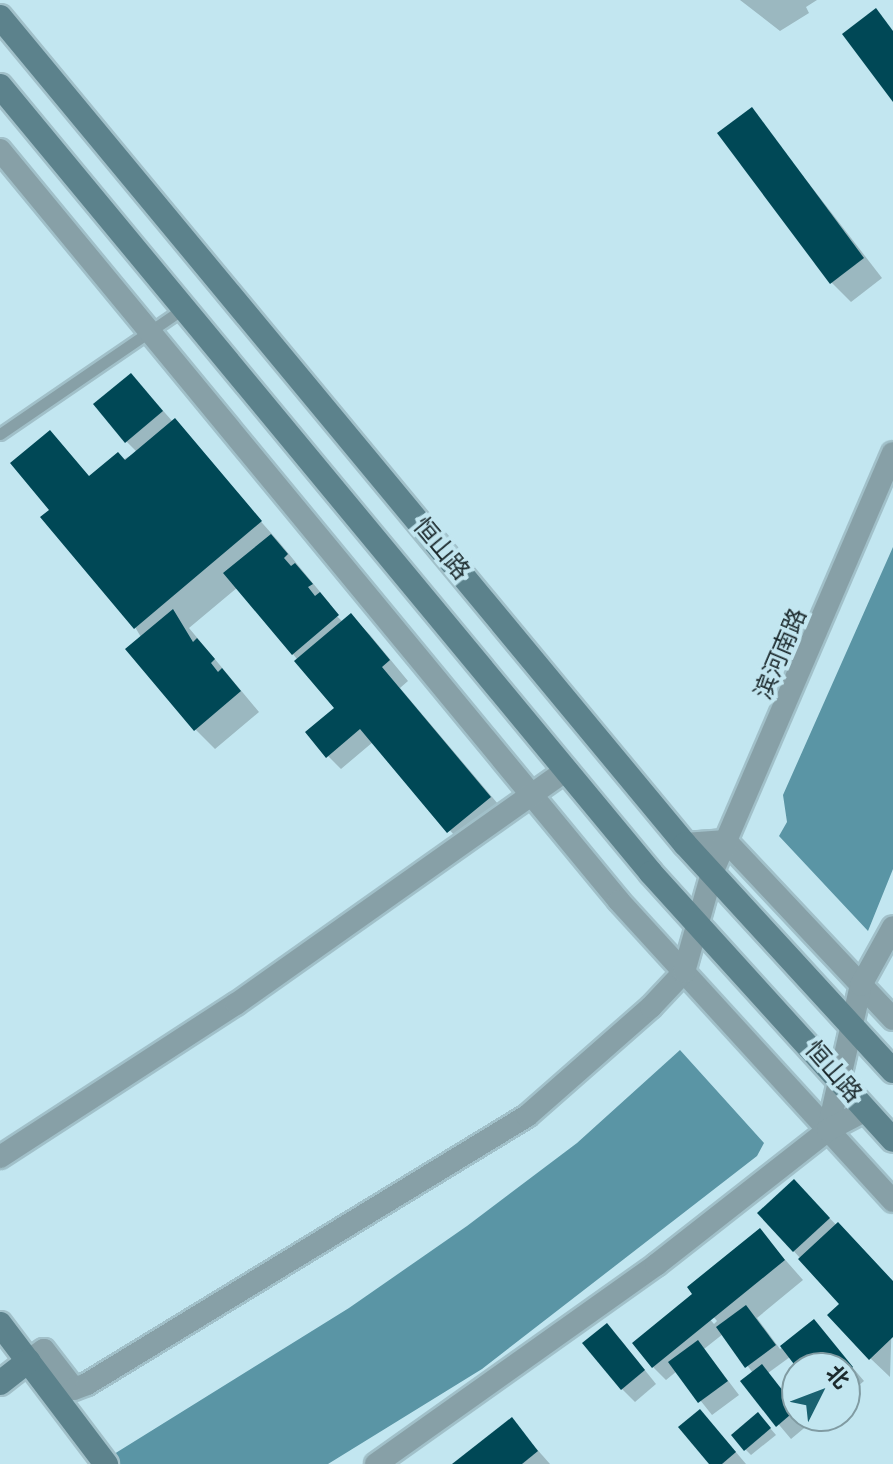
<!DOCTYPE html>
<meta charset="utf-8">
<style>
body{margin:0}
#map{position:relative;width:893px;height:1464px;overflow:hidden;background:#c2e6f0;font-family:"Roboto Serif","Noto Sans SC",serif}
div>[style]{position:absolute}
[style*='--x']{left:calc(var(--x)*1px);top:calc(var(--y)*1px);width:calc(var(--w)*1px);rotate:calc(var(--a)*1deg)}
.water>*{inset:0;background:#5a95a5}
.shadow>*{inset:0;background:#0003}
.building>*{inset:0;background:#004856}
.roads{filter:drop-shadow(2px 0 #a1c0c9) drop-shadow(-2px 0 #a1c0c9) drop-shadow(0 2px #a1c0c9) drop-shadow(0 -2px #a1c0c9)}
.lane>*{height:11px;margin:-5.5px;padding:0 5.5px;transform-origin:5.5px;border-radius:5.5px;background:#87a0a7}
.street>*{height:22px;margin:-11px;padding:0 11px;transform-origin:11px;border-radius:11px;background:#87a0a7}
.secondary>*{height:24px;margin:-12px;padding:0 12px;transform-origin:12px;border-radius:12px;background:#5c828c}
span{translate:-50% -50%;white-space:nowrap;text-align:center;line-height:1.15;-webkit-text-stroke:8px #c2e6f0;paint-order:stroke}
.street-label{font-size:24px;color:#1c2a2d}
.north{position:absolute;left:781px;top:1352px;width:80px;height:80px;box-sizing:border-box;background:#c2e6f0;border:2px solid #809ba2;border-radius:50%;rotate:48deg;font-size:22px;font-weight:700;line-height:32px;text-align:center;color:#1c2a2d}
.north::after{content:'';display:block;margin:auto;width:28px;height:36px;background:#196170;clip-path:polygon(50% 0,100% 100%,50% 72%,0 100%)}
</style>
<div id="map">
<div class="water">
<div style="clip-path:polygon(893px 547px,893px 869px,868px 931px,779px 836px,787px 822px,783px 795px)"></div>
<div style="clip-path:polygon(680px 1050px,764px 1143px,757px 1156px,482px 1369px,328px 1464px,98px 1464px,349px 1308px,467px 1226px,577px 1143px)"></div>
</div>
<div class="shadow">
<div style="clip-path:polygon(740px 0,817px 0,806px 7px,809px 13px,780px 31px)"></div>
<div style="clip-path:polygon(752px 110px,882px 278px,851px 302px,831px 282px)"></div>
<div style="clip-path:polygon(143px 388px,279px 542px,330px 604px,327px 607px,343px 622px,351px 616px,370px 635px,408px 681px,400px 688px,509px 817px,468px 851px,373px 742px,341px 769px,328px 756px,337px 708px,238px 587px,189px 628px,259px 712px,215px 749px,195px 729px,135px 627px,90px 478px,137px 452px,126px 441px)"></div>
<div style="clip-path:polygon(807px 1195px,893px 1283px,890px 1377px,870px 1358px,842px 1304px,760px 1214px)"></div>
<div style="clip-path:polygon(evenodd,759px 1230px,803px 1280px,757px 1318px,780px 1349px,814px 1322px,864px 1381px,845px 1397px,845px 1368px,800px 1368px,790px 1357px,768px 1373px,797px 1408px,797px 1416px,809px 1424px,791px 1439px,743px 1382px,753px 1373px,723px 1334px,704px 1349px,739px 1395px,712px 1415px,677px 1371px,666px 1380px,653px 1367px,692px 1297px,759px 1230px,705px 1307px,717px 1321px,714px 1324px,702px 1310px,705px 1307px)"></div>
<div style="clip-path:polygon(620px 1339px,656px 1384px,635px 1402px,622px 1389px)"></div>
<div style="clip-path:polygon(511px 1420px,550px 1464px,455px 1464px)"></div>
<div style="clip-path:polygon(764px 1421px,776px 1435px,751px 1455px,745px 1449px)"></div>
<div style="clip-path:polygon(713px 1425px,746px 1464px,712px 1464px)"></div>
</div>
<div class="building">
<div style="clip-path:polygon(876px 8px,893px 31px,893px 102px,842px 34px)"></div>
<div style="clip-path:polygon(752px 107px,864px 258px,830px 284px,717px 133px)"></div>
<div style="clip-path:polygon(131px 373px,163px 411px,125px 443px,93px 404px)"></div>
<div style="clip-path:polygon(175px 418px,262px 521px,134px 629px,40px 517px,49px 510px,10px 463px,50px 430px,89px 476px,118px 452px,125px 460px)"></div>
<div style="clip-path:polygon(271px 534px,288px 554px,284px 558px,291px 566px,295px 563px,313px 584px,308px 587px,315px 596px,320px 592px,339px 615px,292px 655px,223px 573px)"></div>
<div style="clip-path:polygon(173px 609px,193px 642px,197px 638px,215px 659px,211px 663px,218px 672px,222px 668px,241px 691px,194px 731px,125px 649px)"></div>
<div style="clip-path:polygon(351px 613px,390px 660px,382px 667px,491px 797px,447px 833px,360px 729px,326px 758px,305px 732px,334px 708px,294px 661px)"></div>
<div style="clip-path:polygon(794px 1179px,830px 1218px,793px 1252px,757px 1213px)"></div>
<div style="clip-path:polygon(838px 1222px,893px 1281px,893px 1337px,869px 1360px,827px 1315px,839px 1304px,798px 1259px)"></div>
<div style="clip-path:polygon(760px 1228px,785px 1260px,652px 1368px,632px 1343px,692px 1294px,687px 1287px)"></div>
<div style="clip-path:polygon(746px 1305px,776px 1345px,745px 1368px,716px 1327px)"></div>
<div style="clip-path:polygon(814px 1319px,853px 1367px,845px 1373px,845px 1368px,797px 1368px,780px 1346px)"></div>
<div style="clip-path:polygon(607px 1323px,645px 1370px,621px 1390px,582px 1343px)"></div>
<div style="clip-path:polygon(698px 1340px,728px 1381px,698px 1403px,668px 1362px)"></div>
<div style="clip-path:polygon(762px 1364px,797px 1409px,776px 1427px,740px 1381px)"></div>
<div style="clip-path:polygon(700px 1409px,736px 1452px,722px 1464px,709px 1464px,678px 1427px)"></div>
<div style="clip-path:polygon(758px 1412px,771px 1428px,744px 1451px,731px 1435px)"></div>
<div style="clip-path:polygon(512px 1417px,538px 1451px,522px 1464px,452px 1464px)"></div>
</div>
<div class="roads">
<div class="lane">
<div style="--x:0;--y:434;--w:223;--a:-34.4"></div>
</div>
<div class="street">
<div style="--x:0;--y:150;--w:973;--a:50.5"></div>
<div style="--x:619;--y:901;--w:406;--a:47.6"></div>
<div style="--x:685;--y:844;--w:41;--a:-4.2"></div>
<div style="--x:726;--y:841;--w:244;--a:46.8"></div>
<div style="--x:828;--y:1130;--w:149;--a:-77.2"></div>
<div style="--x:861;--y:985;--w:66;--a:-61.1"></div>
<div style="--x:0;--y:1157;--w:281;--a:-33"></div>
<div style="--x:236;--y:1004;--w:405;--a:-35.3"></div>
<div style="--x:28;--y:1361;--w:19;--a:-35"></div>
<div style="--x:44;--y:1350;--w:49;--a:52.4"></div>
<div style="--x:74;--y:1389;--w:14;--a:-21"></div>
<div style="--x:87;--y:1384;--w:515;--a:-31.35"></div>
<div style="--x:527;--y:1116;--w:165;--a:-41.3"></div>
<div style="--x:651;--y:1007;--w:48;--a:-46.7"></div>
<div style="--x:684;--y:972;--w:103;--a:-74.2"></div>
<div style="--x:712;--y:873;--w:457;--a:-66.7"></div>
<div style="--x:376;--y:1464;--w:344;--a:-35.4"></div>
<div style="--x:656;--y:1265;--w:219;--a:-38.1"></div>
<div style="--x:828;--y:1130;--w:43;--a:-27.8"></div>
</div>
<div class="secondary">
<div style="--x:0;--y:17;--w:1074;--a:50.37"></div>
<div style="--x:685;--y:844;--w:308;--a:47.5"></div>
<div style="--x:0;--y:86;--w:1021;--a:50.4"></div>
<div style="--x:651;--y:873;--w:360;--a:47.8"></div>
<div style="--x:0;--y:1324;--w:176;--a:52.9"></div>
<div style="--x:0;--y:1383;--w:36;--a:-38"></div>
</div>
</div>
<div class="street-label">
<span style="left:441px;top:549px;rotate:50deg">恒山路</span>
<span style="left:781px;top:654px;rotate:-67deg">滨河南路</span>
<span style="left:833px;top:1072px;rotate:49deg">恒山路</span>
</div>
<div class="north">北</div>
</div>
